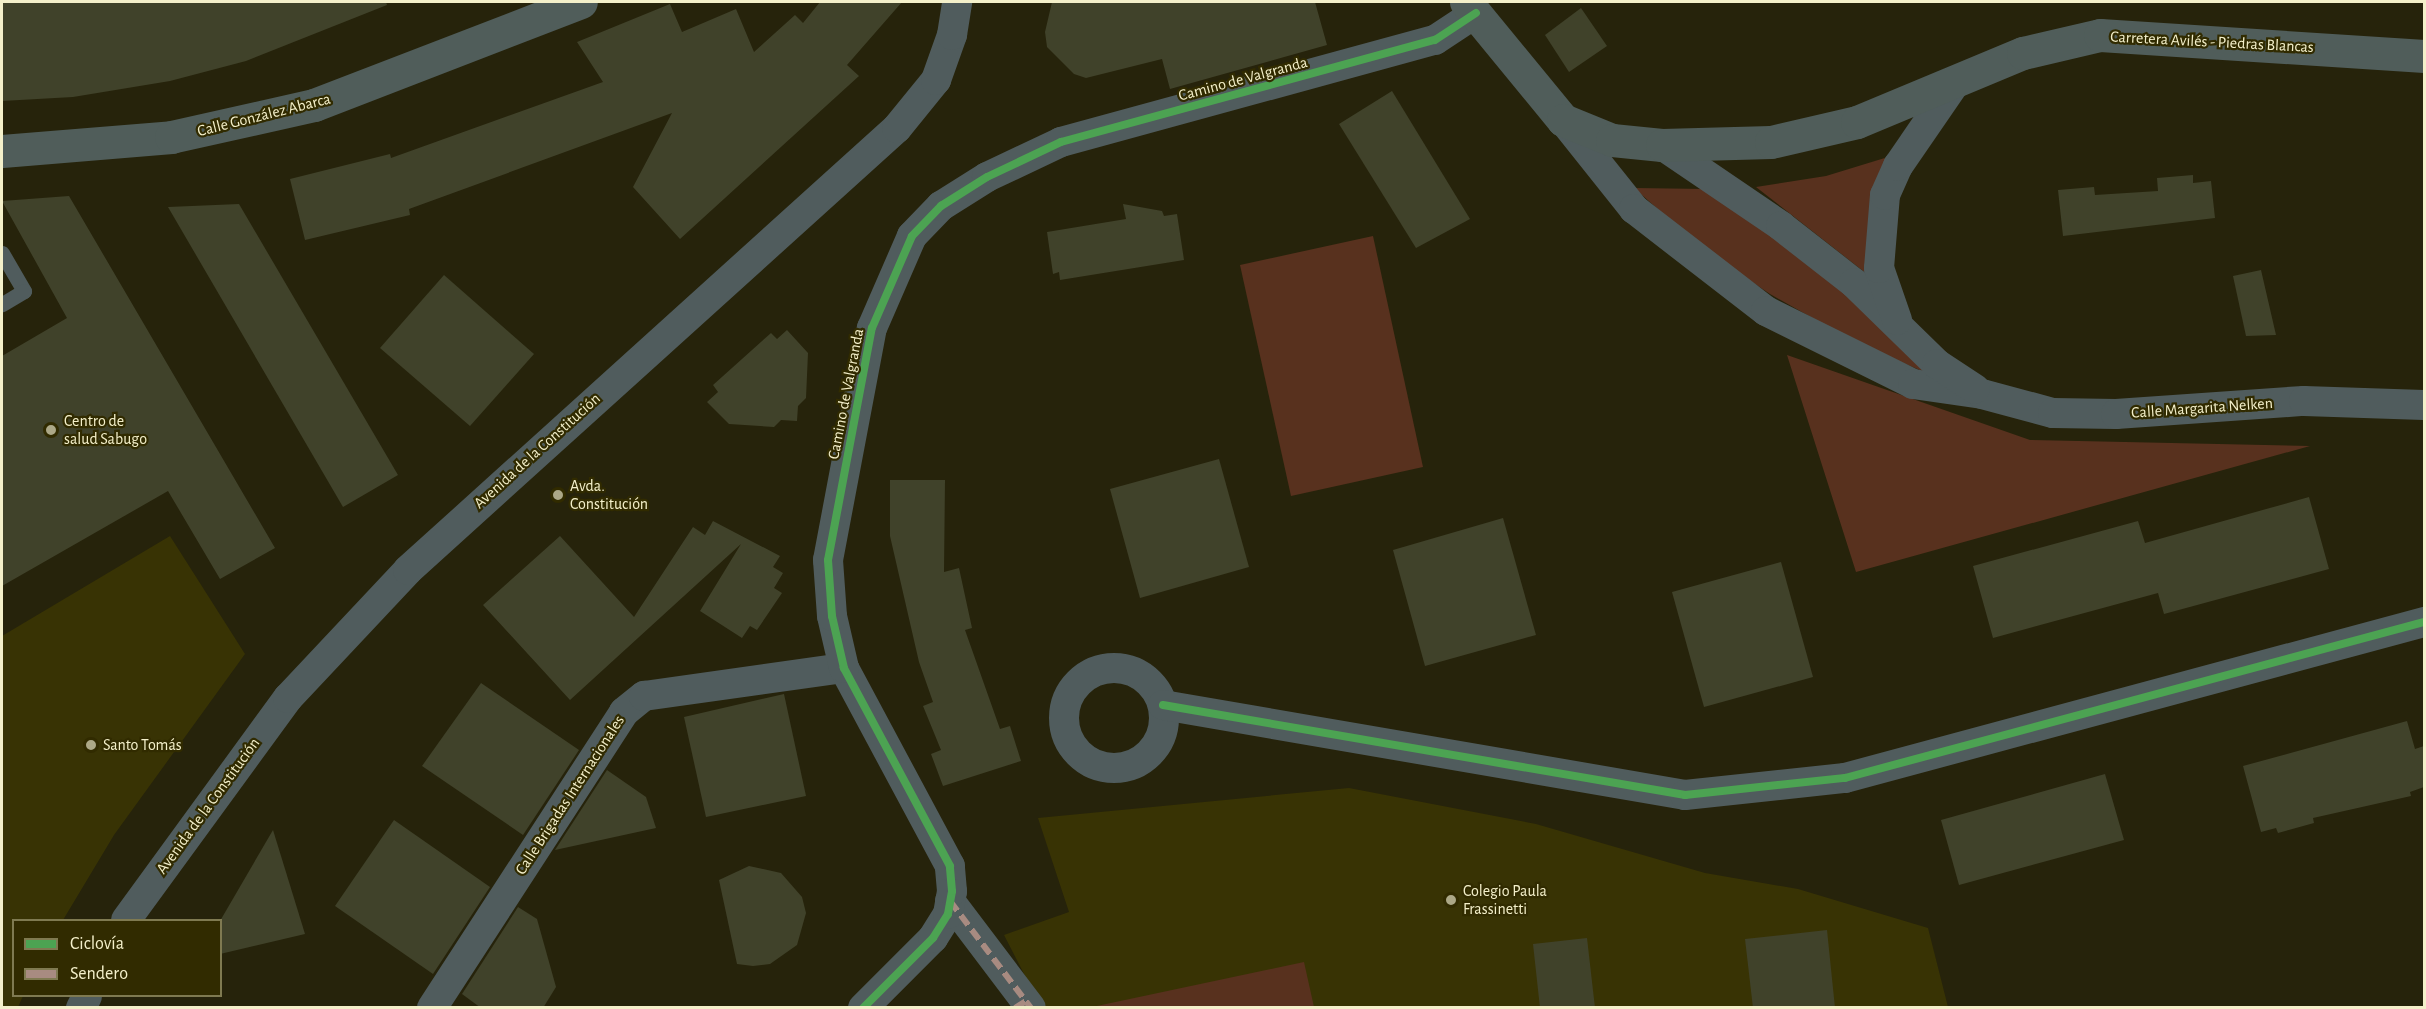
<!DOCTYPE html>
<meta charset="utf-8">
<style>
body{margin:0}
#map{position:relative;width:2426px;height:1009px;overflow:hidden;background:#26230b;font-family:"Alegreya Sans",sans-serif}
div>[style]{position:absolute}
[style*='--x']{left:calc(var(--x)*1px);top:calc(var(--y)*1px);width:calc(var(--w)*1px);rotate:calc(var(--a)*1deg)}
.built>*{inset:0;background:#383304}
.green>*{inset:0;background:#58311e}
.building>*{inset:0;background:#40422a}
.lane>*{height:15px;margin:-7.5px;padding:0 7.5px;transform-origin:7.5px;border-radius:7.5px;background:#505c5d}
.street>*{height:30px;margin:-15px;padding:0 15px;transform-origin:15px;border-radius:15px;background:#505c5d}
.street>.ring{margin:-15px;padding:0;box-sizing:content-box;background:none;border:30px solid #505c5d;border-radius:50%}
.secondary>*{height:33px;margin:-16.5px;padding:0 16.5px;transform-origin:16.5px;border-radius:16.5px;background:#505d5a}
.quiet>*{height:6px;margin-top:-3px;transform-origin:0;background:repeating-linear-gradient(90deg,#a88b81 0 12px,transparent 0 18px)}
.cycleway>*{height:8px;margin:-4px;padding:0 4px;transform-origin:4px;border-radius:4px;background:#4ca352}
.dots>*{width:16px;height:16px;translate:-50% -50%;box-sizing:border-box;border:3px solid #312b00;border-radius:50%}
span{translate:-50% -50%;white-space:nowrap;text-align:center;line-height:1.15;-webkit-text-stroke:4.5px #312b00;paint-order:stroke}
.street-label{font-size:16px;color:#f4f0ca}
.poi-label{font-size:16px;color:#f4f0ca}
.left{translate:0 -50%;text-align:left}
.frame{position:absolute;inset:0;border:3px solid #f4f0ca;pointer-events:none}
.legend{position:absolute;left:12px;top:919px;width:210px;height:78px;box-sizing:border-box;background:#312b00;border:2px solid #7f7a51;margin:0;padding:8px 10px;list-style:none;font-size:18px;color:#f4f0ca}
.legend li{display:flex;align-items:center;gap:12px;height:30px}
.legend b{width:30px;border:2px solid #7f7a51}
</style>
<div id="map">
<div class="built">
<div style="clip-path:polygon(170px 536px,245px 654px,114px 835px,63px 920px,14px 920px,14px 996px,23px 996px,18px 1007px,2px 1007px,2px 636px)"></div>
<div style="clip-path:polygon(1349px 788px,1536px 824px,1705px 873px,1798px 889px,1928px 928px,1948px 1007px,1041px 1007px,1004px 935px,1069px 912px,1038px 818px)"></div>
</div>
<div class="green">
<div style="clip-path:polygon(1888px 157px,1872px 278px,1756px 187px,1826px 176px)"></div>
<div style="clip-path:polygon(1634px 188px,1706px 189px,1796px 247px,1938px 378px,1855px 342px,1770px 294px,1704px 250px)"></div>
<div style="clip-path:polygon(1373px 236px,1423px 467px,1291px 496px,1240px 265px)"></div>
<div style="clip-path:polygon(1787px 355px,2030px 440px,2310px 446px,1856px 572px)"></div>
<div style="clip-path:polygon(1304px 962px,1314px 1007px,1092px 1007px)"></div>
</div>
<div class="building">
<div style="clip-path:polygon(2px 2px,386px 2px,387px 5px,246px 61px,170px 81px,73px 97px,2px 101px)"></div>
<div style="clip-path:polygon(820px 2px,902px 2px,847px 65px,859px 76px,680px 239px,633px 187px,672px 113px,409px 209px,410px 215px,305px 240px,290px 179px,390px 154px,391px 158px,603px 82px,577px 42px,670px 4px,682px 32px,736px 9px,754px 52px,795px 15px,803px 23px)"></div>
<div style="clip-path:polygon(1052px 2px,1315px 2px,1327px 45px,1170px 89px,1162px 59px,1086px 78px,1074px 74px,1047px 47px,1045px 32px)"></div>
<div style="clip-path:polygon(1581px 8px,1607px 46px,1569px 72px,1545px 35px)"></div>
<div style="clip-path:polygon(1392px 91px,1470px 219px,1416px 248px,1339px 124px)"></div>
<div style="clip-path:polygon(2193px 175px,2193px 183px,2211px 181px,2215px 218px,2063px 236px,2058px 190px,2094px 187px,2095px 195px,2158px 191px,2157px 178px)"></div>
<div style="clip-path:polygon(69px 196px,275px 548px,220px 579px,168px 491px,2px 586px,2px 356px,67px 318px,2px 201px)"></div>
<div style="clip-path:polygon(239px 204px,398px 475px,343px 507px,168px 207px)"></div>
<div style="clip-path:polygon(1123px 204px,1162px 211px,1164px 216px,1177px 214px,1184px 260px,1060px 280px,1059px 272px,1053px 274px,1047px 232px,1126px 219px)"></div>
<div style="clip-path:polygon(2261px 270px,2276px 335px,2246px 336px,2233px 276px)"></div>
<div style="clip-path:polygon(444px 275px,534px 354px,470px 426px,380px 348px)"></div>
<div style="clip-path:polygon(787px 330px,808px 353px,806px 398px,798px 406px,797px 421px,781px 420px,774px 427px,729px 424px,707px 402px,718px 392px,713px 385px,771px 333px,777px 339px)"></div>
<div style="clip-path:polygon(1219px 459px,1249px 567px,1140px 598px,1110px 489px)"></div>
<div style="clip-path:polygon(890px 480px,945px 480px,944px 572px,959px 568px,972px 628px,965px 630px,1000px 729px,1010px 726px,1021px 761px,943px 786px,931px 754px,941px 750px,923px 706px,933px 702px,919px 662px,890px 536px)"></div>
<div style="clip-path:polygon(2309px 497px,2329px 569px,2164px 614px,2158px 593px,1993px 638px,1973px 566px,2138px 521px,2145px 543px)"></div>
<div style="clip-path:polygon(1503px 518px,1536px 635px,1425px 666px,1393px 550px)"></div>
<div style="clip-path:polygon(713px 521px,780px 556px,773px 567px,783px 573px,774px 588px,782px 593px,757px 630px,750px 626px,742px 638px,700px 611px,741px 544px,570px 700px,483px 605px,560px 536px,634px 617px,693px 527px,705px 535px)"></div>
<div style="clip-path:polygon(1781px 562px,1813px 677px,1704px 707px,1672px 592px)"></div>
<div style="clip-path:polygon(481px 683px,579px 750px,523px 835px,422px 766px)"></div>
<div style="clip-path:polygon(784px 694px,806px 796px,706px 817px,684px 717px)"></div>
<div style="clip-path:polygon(2407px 721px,2415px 749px,2424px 746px,2424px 787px,2410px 792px,2411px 796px,2313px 818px,2314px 823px,2278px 833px,2276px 828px,2261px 832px,2243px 766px)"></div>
<div style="clip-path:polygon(607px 770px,646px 797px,656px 828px,555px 850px)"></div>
<div style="clip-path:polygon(2105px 774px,2124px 840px,1959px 885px,1941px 820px)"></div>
<div style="clip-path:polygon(394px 820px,490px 887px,433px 974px,335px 906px)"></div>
<div style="clip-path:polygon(273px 830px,305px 934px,220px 954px,220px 921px)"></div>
<div style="clip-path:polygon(749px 866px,781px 873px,802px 897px,806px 913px,797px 945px,770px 964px,753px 966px,737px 964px,719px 880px)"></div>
<div style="clip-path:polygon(518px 907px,537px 919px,556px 987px,543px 1008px,481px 1008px,462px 994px)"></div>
<div style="clip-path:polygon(1827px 930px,1835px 1008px,1753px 1008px,1745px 939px)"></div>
<div style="clip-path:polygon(1587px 938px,1595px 1008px,1540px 1008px,1533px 944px)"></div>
</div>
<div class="lane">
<div style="--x:2;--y:253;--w:44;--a:59.9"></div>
<div style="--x:24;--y:291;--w:26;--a:149"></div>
</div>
<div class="street">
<div style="--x:1563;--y:120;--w:114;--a:51.4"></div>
<div style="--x:1634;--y:209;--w:167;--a:37.7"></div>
<div style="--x:1766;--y:311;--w:164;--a:26.4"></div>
<div style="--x:1913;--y:384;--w:70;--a:8.2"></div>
<div style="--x:1982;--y:394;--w:73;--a:15"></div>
<div style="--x:2053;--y:413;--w:63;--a:0.9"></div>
<div style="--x:2116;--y:414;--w:188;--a:-4"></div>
<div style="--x:2304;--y:401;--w:120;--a:1.9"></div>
<div style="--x:1662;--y:145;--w:144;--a:34.2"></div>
<div style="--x:1781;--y:226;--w:93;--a:38"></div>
<div style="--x:1854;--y:283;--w:116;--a:44.3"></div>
<div style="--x:1937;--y:364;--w:45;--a:33.3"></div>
<div style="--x:1897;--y:320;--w:55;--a:-109.1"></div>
<div style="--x:1879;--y:268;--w:73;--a:-85.3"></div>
<div style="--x:1885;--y:195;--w:32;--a:-66"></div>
<div style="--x:1898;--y:166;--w:104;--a:-55.5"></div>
<div class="ring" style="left:1064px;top:668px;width:70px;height:70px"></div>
<div style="--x:1163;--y:705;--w:530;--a:9.78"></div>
<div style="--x:1685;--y:795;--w:161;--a:-6.1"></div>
<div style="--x:1845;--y:778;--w:600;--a:-15.08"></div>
<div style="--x:950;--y:901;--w:134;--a:52.9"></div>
<div style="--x:126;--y:920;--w:275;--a:-53.9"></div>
<div style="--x:288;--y:698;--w:175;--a:-46.8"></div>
<div style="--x:408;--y:570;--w:659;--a:-42.11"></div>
<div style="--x:897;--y:128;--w:62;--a:-50.9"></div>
<div style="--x:936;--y:80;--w:48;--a:-70.4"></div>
<div style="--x:952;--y:35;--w:33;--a:-81"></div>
<div style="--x:81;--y:1008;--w:13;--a:-63"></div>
<div style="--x:432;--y:1008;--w:353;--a:-57"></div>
<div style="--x:624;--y:712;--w:26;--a:-39"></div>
<div style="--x:644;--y:696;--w:202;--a:-8"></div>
<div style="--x:863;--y:1008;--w:99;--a:-45"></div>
<div style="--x:933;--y:938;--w:28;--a:-58"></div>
<div style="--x:948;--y:914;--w:23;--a:-80"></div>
<div style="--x:952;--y:891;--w:25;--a:-95"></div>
<div style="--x:950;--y:866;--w:225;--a:-118.2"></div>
<div style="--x:844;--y:668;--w:53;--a:-103"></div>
<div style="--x:832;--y:616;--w:56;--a:-94.1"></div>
<div style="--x:828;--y:560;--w:236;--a:-79.3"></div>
<div style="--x:872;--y:328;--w:100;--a:-66.5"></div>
<div style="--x:912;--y:236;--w:42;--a:-46"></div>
<div style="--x:941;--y:206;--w:54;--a:-32.2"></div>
<div style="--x:987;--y:177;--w:82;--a:-25.3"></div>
<div style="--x:1061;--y:142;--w:388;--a:-15.3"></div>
<div style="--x:1435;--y:40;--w:49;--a:-33.4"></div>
</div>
<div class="secondary">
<div style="--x:1466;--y:2;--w:153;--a:50.6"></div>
<div style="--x:1563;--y:120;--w:53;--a:22.2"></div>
<div style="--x:1612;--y:140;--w:50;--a:5.7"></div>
<div style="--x:1662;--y:145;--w:109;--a:-1.6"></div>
<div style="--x:1771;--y:142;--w:88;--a:-13.1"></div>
<div style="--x:1857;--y:122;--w:180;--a:-22.6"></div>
<div style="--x:2023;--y:53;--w:79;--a:-13.2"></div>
<div style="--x:2100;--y:35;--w:325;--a:3.7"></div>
<div style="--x:2;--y:151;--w:170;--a:-4.7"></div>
<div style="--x:171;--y:137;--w:147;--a:-12.6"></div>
<div style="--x:314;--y:105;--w:286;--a:-21.1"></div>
</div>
<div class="quiet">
<div style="--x:950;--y:901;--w:134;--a:52.9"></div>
<div style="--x:1015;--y:1008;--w:13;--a:-32"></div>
</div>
<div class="cycleway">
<div style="--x:1163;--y:705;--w:530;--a:9.78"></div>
<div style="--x:1685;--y:795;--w:161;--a:-6.1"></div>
<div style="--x:1845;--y:778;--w:600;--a:-15.08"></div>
<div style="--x:863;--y:1008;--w:99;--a:-45"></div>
<div style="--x:933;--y:938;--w:28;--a:-58"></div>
<div style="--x:948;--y:914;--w:23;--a:-80"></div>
<div style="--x:952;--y:891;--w:25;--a:-95"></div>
<div style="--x:950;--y:866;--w:225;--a:-118.2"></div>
<div style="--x:844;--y:668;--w:53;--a:-103"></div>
<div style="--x:832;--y:616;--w:56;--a:-94.1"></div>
<div style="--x:828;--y:560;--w:236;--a:-79.3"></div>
<div style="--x:872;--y:328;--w:100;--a:-66.5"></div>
<div style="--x:912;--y:236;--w:42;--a:-46"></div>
<div style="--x:941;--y:206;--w:54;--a:-32.2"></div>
<div style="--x:987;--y:177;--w:82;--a:-25.3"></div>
<div style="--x:1061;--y:142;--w:388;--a:-15.3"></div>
<div style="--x:1435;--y:40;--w:49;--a:-33.4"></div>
</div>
<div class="dots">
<div style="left:51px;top:430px;background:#aca887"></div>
<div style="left:558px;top:495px;background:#aca887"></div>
<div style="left:91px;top:745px;background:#aca887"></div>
<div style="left:1451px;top:900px;background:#aca887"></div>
</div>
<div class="street-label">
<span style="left:2212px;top:42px;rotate:3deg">Carretera Avilés - Piedras Blancas</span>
<span style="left:1243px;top:79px;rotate:-15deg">Camino de Valgranda</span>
<span style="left:264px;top:115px;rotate:-14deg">Calle González Abarca</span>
<span style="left:846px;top:394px;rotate:-79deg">Camino de Valgranda</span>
<span style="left:2202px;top:408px;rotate:-4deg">Calle Margarita Nelken</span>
<span style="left:537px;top:451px;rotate:-42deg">Avenida de la Constitución</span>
<span style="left:570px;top:795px;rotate:-57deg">Calle Brigadas Internacionales</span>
<span style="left:208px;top:806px;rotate:-54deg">Avenida de la Constitución</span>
</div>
<div class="poi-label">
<span class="left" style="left:64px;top:430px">Centro de<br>salud Sabugo</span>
<span class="left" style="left:570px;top:495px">Avda.<br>Constitución</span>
<span class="left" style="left:103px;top:745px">Santo Tomás</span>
<span class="left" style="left:1463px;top:900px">Colegio Paula<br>Frassinetti</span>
</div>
<div class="frame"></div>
<ul class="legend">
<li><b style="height:8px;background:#4ca352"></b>Ciclovía</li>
<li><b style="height:8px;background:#a88b81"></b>Sendero</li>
</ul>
</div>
